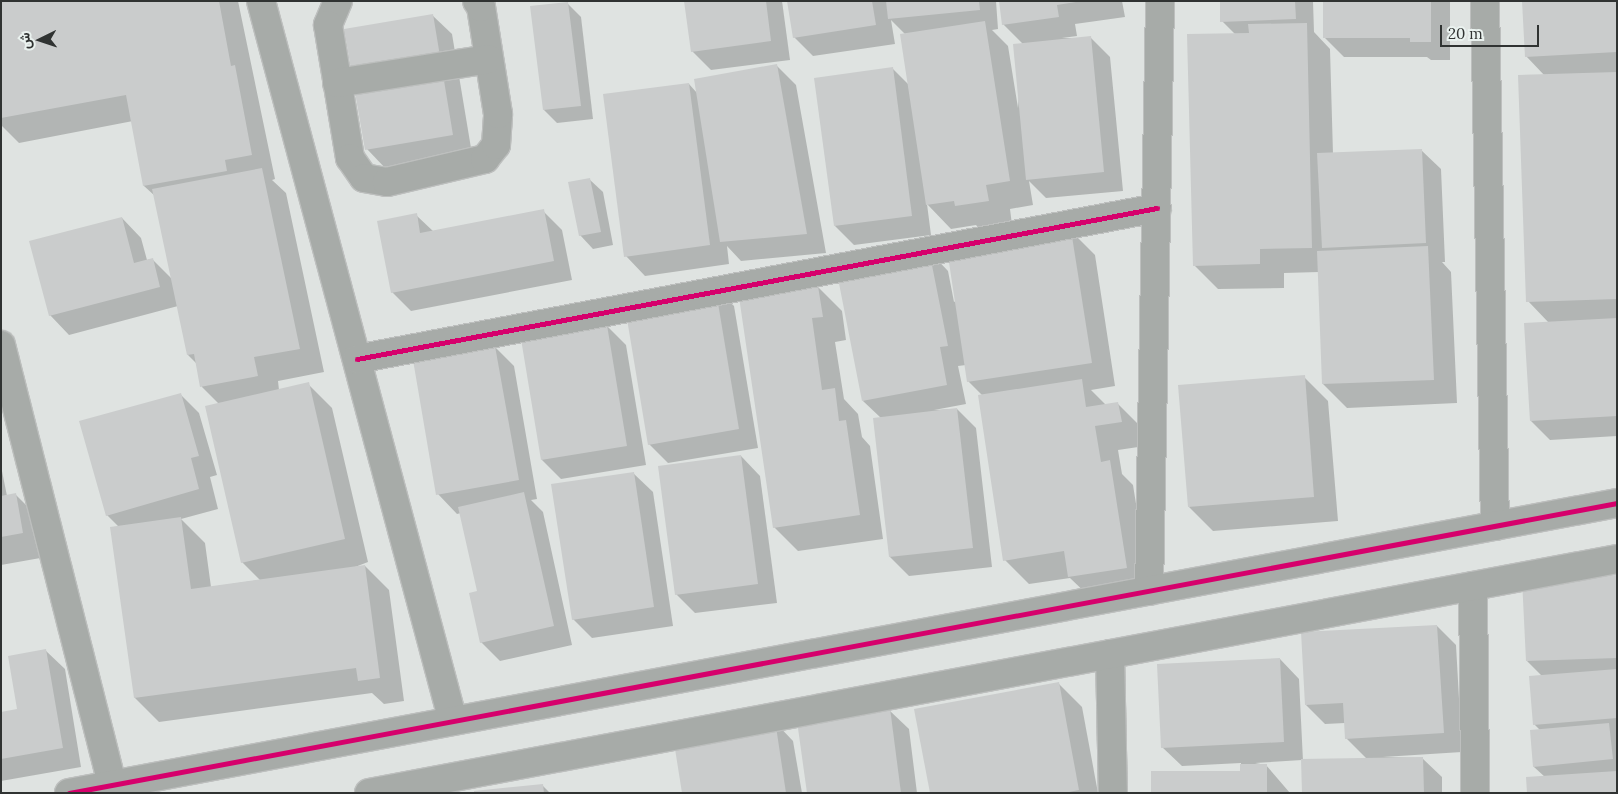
<!DOCTYPE html>
<meta charset="utf-8">
<style>
body{margin:0}
#map{position:relative;width:1618px;height:794px;overflow:hidden;background:#dfe3e1;font-family:Lora,Vazirmatn,serif}
div>[style]{position:absolute}
[style*='--x']{left:calc(var(--x)*1px);top:calc(var(--y)*1px);width:calc(var(--w)*1px);rotate:calc(var(--a)*1deg)}
.shadow>*{inset:0;background:#0003}
.building>*{inset:0;background:#cacccc}
.roads{filter:drop-shadow(1px 0 #bdbfbe) drop-shadow(-1px 0 #bdbfbe) drop-shadow(0 1px #bdbfbe) drop-shadow(0 -1px #bdbfbe)}
.minor>*{height:28px;margin:-14px;padding:0 14px;transform-origin:14px;border-radius:14px;background:#a7aba8}
.cycleway>*{height:5px;margin:-2.5px;padding:0 2.5px;transform-origin:2.5px;border-radius:2.5px;background:#d6006c}
span{translate:-50% -50%;white-space:nowrap;text-align:center;line-height:1.15;-webkit-text-stroke:4px #eaf2ef;paint-order:stroke}
.frame{position:absolute;inset:0;border:2px solid #303332;pointer-events:none}
.north{position:absolute;left:15px;top:15px;width:50px;height:50px;-webkit-text-stroke:4px #eaf2ef;paint-order:stroke;rotate:266deg;font-size:14px;font-weight:700;line-height:20px;text-align:center;color:#303332}
.north::after{content:'';display:block;margin:auto;width:18px;height:22px;background:#303332;clip-path:polygon(50% 0,100% 100%,50% 72%,0 100%)}
.scale{position:absolute;left:1440px;top:25px;width:99px;height:22px;box-sizing:border-box;border:2px solid #303332;border-top:0;padding-left:6px;font-size:15px;line-height:18px;white-space:nowrap;color:#303332;-webkit-text-stroke:4px #eaf2ef;paint-order:stroke}
</style>
<div id="map">
<div class="shadow">
<div style="clip-path:polygon(11px 1px,238px 1px,275px 179px,272px 180px,286px 193px,324px 372px,278px 381px,279px 390px,308px 384px,332px 408px,368px 562px,355px 567px,365px 566px,389px 590px,404px 701px,384px 704px,372px 693px,159px 722px,135px 698px,119px 527px,107px 515px,180px 394px,199px 413px,217px 475px,210px 477px,218px 509px,181px 519px,205px 543px,211px 587px,260px 580px,242px 562px,219px 404px,202px 387px,197px 364px,188px 355px,178px 306px,69px 335px,50px 315px,122px 218px,141px 238px,147px 260px,152px 259px,172px 279px,155px 196px,144px 186px,133px 121px,19px 143px,1px 125px,1px 3px)"></div>
<div style="clip-path:polygon(686px 1px,782px 1px,790px 60px,711px 70px,692px 51px)"></div>
<div style="clip-path:polygon(788px 1px,996px 1px,998px 29px,992px 30px,1008px 46px,1018px 108px,1023px 44px,1003px 24px,1000px 1px,1122px 1px,1125px 17px,1075px 24px,1077px 36px,1062px 38px,1091px 38px,1110px 57px,1123px 191px,1046px 198px,1029px 181px,1033px 205px,1010px 209px,1012px 225px,980px 230px,976px 225px,951px 229px,927px 204px,931px 235px,854px 245px,835px 226px,893px 69px,909px 85px,905px 34px,891px 20px,895px 44px,813px 56px,794px 37px)"></div>
<div style="clip-path:polygon(1221px 1px,1313px 1px,1314px 32px,1330px 49px,1333px 154px,1421px 150px,1441px 169px,1445px 262px,1442px 262px,1451px 272px,1457px 403px,1347px 408px,1323px 384px,1319px 272px,1284px 273px,1284px 288px,1218px 289px,1194px 265px,1235px 34px,1222px 21px)"></div>
<div style="clip-path:polygon(1324px 1px,1450px 1px,1450px 60px,1431px 60px,1427px 57px,1344px 57px,1324px 37px)"></div>
<div style="clip-path:polygon(1617px 1px,1617px 436px,1550px 440px,1531px 421px,1549px 323px,1528px 301px,1545px 76px,1526px 56px)"></div>
<div style="clip-path:polygon(567px 3px,581px 17px,593px 119px,557px 123px,544px 110px)"></div>
<div style="clip-path:polygon(432px 15px,452px 34px,472px 154px,386px 169px,367px 149px)"></div>
<div style="clip-path:polygon(777px 66px,796px 85px,826px 253px,741px 261px,727px 246px,729px 264px,645px 276px,626px 256px,689px 84px,697px 93px)"></div>
<div style="clip-path:polygon(589px 179px,603px 192px,613px 245px,593px 249px,580px 235px)"></div>
<div style="clip-path:polygon(543px 211px,562px 230px,572px 280px,411px 311px,392px 292px,416px 215px,434px 232px)"></div>
<div style="clip-path:polygon(1071px 231px,1095px 255px,1115px 386px,1091px 390px,1105px 404px,1118px 404px,1142px 428px,1145px 446px,1118px 450px,1122px 474px,1133px 485px,1150px 591px,1093px 600px,1070px 578px,1029px 584px,1005px 560px,983px 396px,968px 381px,966px 365px,958px 366px,966px 404px,934px 410px,957px 409px,976px 428px,992px 567px,909px 576px,890px 557px,881px 418px,863px 401px,929px 251px,948px 271px,954px 302px)"></div>
<div style="clip-path:polygon(714px 287px,734px 306px,758px 448px,668px 463px,649px 444px)"></div>
<div style="clip-path:polygon(818px 287px,842px 311px,846px 340px,835px 342px,844px 399px,858px 414px,862px 437px,870px 446px,883px 539px,798px 551px,774px 527px,740px 298px)"></div>
<div style="clip-path:polygon(607px 326px,626px 345px,646px 465px,561px 479px,542px 460px,522px 340px)"></div>
<div style="clip-path:polygon(495px 347px,514px 366px,537px 499px,531px 500px,543px 512px,572px 645px,500px 661px,481px 642px,478px 592px,461px 513px,457px 514px,438px 494px)"></div>
<div style="clip-path:polygon(1304px 377px,1328px 401px,1338px 521px,1213px 531px,1189px 507px)"></div>
<div style="clip-path:polygon(741px 456px,760px 476px,777px 603px,695px 613px,676px 594px)"></div>
<div style="clip-path:polygon(1px 466px,7px 496px,15px 494px,39px 518px,46px 557px,1px 565px)"></div>
<div style="clip-path:polygon(633px 473px,653px 492px,673px 626px,592px 638px,573px 619px)"></div>
<div style="clip-path:polygon(1617px 577px,1617px 793px,1545px 777px,1534px 767px,1540px 730px,1534px 724px,1542px 676px,1527px 661px)"></div>
<div style="clip-path:polygon(1437px 626px,1456px 645px,1462px 752px,1383px 757px,1422px 758px,1442px 777px,1442px 793px,1303px 793px,1302px 760px,1255px 763px,1266px 765px,1290px 793px,1152px 793px,1241px 772px,1241px 763px,1182px 766px,1162px 747px,1280px 659px,1299px 679px,1303px 761px,1367px 759px,1346px 738px,1345px 723px,1325px 724px,1306px 705px)"></div>
<div style="clip-path:polygon(45px 650px,65px 669px,81px 767px,1px 781px,1px 713px,18px 710px)"></div>
<div style="clip-path:polygon(1058px 683px,1082px 707px,1098px 793px,931px 793px)"></div>
<div style="clip-path:polygon(889px 710px,909px 729px,917px 793px,808px 793px)"></div>
<div style="clip-path:polygon(774px 721px,793px 741px,802px 793px,683px 793px)"></div>
<div style="clip-path:polygon(542px 785px,550px 793px,474px 793px)"></div>
</div>
<div class="building">
<div style="clip-path:polygon(219px 1px,231px 66px,235px 65px,252px 155px,225px 160px,227px 171px,143px 186px,126px 95px,1px 118px,1px 2px)"></div>
<div style="clip-path:polygon(684px 1px,766px 1px,771px 41px,691px 52px)"></div>
<div style="clip-path:polygon(787px 1px,872px 1px,876px 25px,793px 38px)"></div>
<div style="clip-path:polygon(886px 1px,979px 1px,980px 10px,888px 19px)"></div>
<div style="clip-path:polygon(999px 1px,1076px 1px,1076px 2px,1057px 5px,1059px 17px,1002px 25px)"></div>
<div style="clip-path:polygon(1220px 1px,1295px 1px,1296px 19px,1220px 22px)"></div>
<div style="clip-path:polygon(1323px 1px,1431px 1px,1431px 42px,1410px 42px,1410px 38px,1323px 38px)"></div>
<div style="clip-path:polygon(1522px 1px,1617px 1px,1617px 52px,1525px 57px)"></div>
<div style="clip-path:polygon(568px 2px,581px 106px,543px 110px,530px 6px)"></div>
<div style="clip-path:polygon(433px 14px,453px 135px,365px 150px,344px 29px)"></div>
<div style="clip-path:polygon(985px 21px,1010px 181px,986px 185px,989px 201px,955px 206px,954px 201px,926px 205px,900px 34px)"></div>
<div style="clip-path:polygon(1307px 23px,1312px 248px,1260px 249px,1260px 264px,1193px 266px,1187px 34px,1249px 33px,1248px 24px)"></div>
<div style="clip-path:polygon(1091px 36px,1104px 172px,1026px 180px,1013px 44px)"></div>
<div style="clip-path:polygon(777px 64px,807px 234px,720px 242px,694px 79px)"></div>
<div style="clip-path:polygon(893px 67px,912px 216px,834px 226px,814px 78px)"></div>
<div style="clip-path:polygon(1617px 72px,1617px 299px,1526px 302px,1518px 75px)"></div>
<div style="clip-path:polygon(689px 83px,710px 245px,624px 257px,603px 94px)"></div>
<div style="clip-path:polygon(1422px 149px,1426px 243px,1322px 248px,1317px 153px)"></div>
<div style="clip-path:polygon(262px 168px,300px 349px,254px 357px,258px 376px,200px 387px,194px 354px,187px 355px,152px 189px)"></div>
<div style="clip-path:polygon(590px 178px,601px 232px,579px 236px,568px 182px)"></div>
<div style="clip-path:polygon(544px 209px,554px 261px,391px 293px,377px 221px,417px 213px,420px 233px)"></div>
<div style="clip-path:polygon(122px 217px,134px 263px,153px 258px,160px 287px,49px 316px,29px 241px)"></div>
<div style="clip-path:polygon(1071px 230px,1092px 363px,967px 382px,947px 249px)"></div>
<div style="clip-path:polygon(1428px 246px,1434px 380px,1322px 384px,1317px 251px)"></div>
<div style="clip-path:polygon(929px 250px,948px 346px,940px 347px,947px 385px,862px 401px,836px 268px)"></div>
<div style="clip-path:polygon(715px 285px,739px 429px,648px 445px,624px 301px)"></div>
<div style="clip-path:polygon(818px 286px,823px 317px,812px 318px,822px 390px,835px 388px,839px 421px,846px 420px,860px 515px,773px 528px,739px 297px)"></div>
<div style="clip-path:polygon(1617px 318px,1617px 416px,1530px 421px,1524px 323px)"></div>
<div style="clip-path:polygon(607px 325px,627px 446px,541px 460px,521px 339px)"></div>
<div style="clip-path:polygon(495px 346px,519px 480px,436px 495px,413px 360px)"></div>
<div style="clip-path:polygon(1305px 375px,1314px 497px,1188px 507px,1178px 385px)"></div>
<div style="clip-path:polygon(1082px 379px,1086px 407px,1118px 402px,1122px 422px,1095px 426px,1101px 462px,1110px 460px,1127px 568px,1068px 577px,1064px 551px,1003px 561px,978px 395px)"></div>
<div style="clip-path:polygon(309px 382px,345px 539px,241px 563px,205px 406px)"></div>
<div style="clip-path:polygon(181px 393px,199px 456px,191px 458px,199px 489px,106px 516px,79px 421px)"></div>
<div style="clip-path:polygon(957px 408px,973px 548px,889px 557px,873px 418px)"></div>
<div style="clip-path:polygon(741px 455px,758px 584px,675px 595px,658px 466px)"></div>
<div style="clip-path:polygon(634px 472px,654px 607px,572px 620px,551px 484px)"></div>
<div style="clip-path:polygon(524px 492px,554px 626px,480px 643px,469px 593px,477px 591px,458px 507px)"></div>
<div style="clip-path:polygon(16px 493px,23px 533px,1px 537px,1px 496px)"></div>
<div style="clip-path:polygon(181px 517px,191px 589px,365px 565px,380px 678px,358px 681px,356px 668px,134px 698px,110px 527px)"></div>
<div style="clip-path:polygon(1617px 575px,1617px 658px,1526px 661px,1522px 579px)"></div>
<div style="clip-path:polygon(1437px 625px,1444px 733px,1345px 739px,1343px 703px,1305px 705px,1301px 632px)"></div>
<div style="clip-path:polygon(46px 649px,63px 748px,1px 759px,1px 712px,17px 709px,8px 656px)"></div>
<div style="clip-path:polygon(1280px 658px,1284px 742px,1161px 748px,1157px 664px)"></div>
<div style="clip-path:polygon(1617px 669px,1617px 718px,1533px 725px,1529px 676px)"></div>
<div style="clip-path:polygon(1059px 682px,1079px 790px,1064px 793px,930px 793px,914px 709px)"></div>
<div style="clip-path:polygon(890px 708px,901px 793px,807px 793px,797px 721px)"></div>
<div style="clip-path:polygon(775px 720px,786px 793px,682px 793px,673px 736px)"></div>
<div style="clip-path:polygon(1609px 723px,1613px 759px,1533px 767px,1530px 730px)"></div>
<div style="clip-path:polygon(1423px 757px,1424px 793px,1302px 793px,1301px 759px)"></div>
<div style="clip-path:polygon(1240px 764px,1267px 764px,1267px 793px,1151px 793px,1151px 771px,1240px 771px)"></div>
<div style="clip-path:polygon(1617px 771px,1617px 793px,1527px 793px,1526px 777px)"></div>
<div style="clip-path:polygon(543px 784px,544px 793px,474px 793px,474px 791px)"></div>
</div>
<div class="roads">
<div class="minor">
<div style="--x:261;--y:1;--w:745;--a:75.07"></div>
<div style="--x:338;--y:1;--w:26;--a:113"></div>
<div style="--x:328;--y:25;--w:135;--a:80.6"></div>
<div style="--x:350;--y:158;--w:24;--a:55"></div>
<div style="--x:364;--y:178;--w:23;--a:10"></div>
<div style="--x:387;--y:182;--w:101;--a:-13.2"></div>
<div style="--x:485;--y:159;--w:18;--a:-52"></div>
<div style="--x:496;--y:145;--w:31;--a:-86"></div>
<div style="--x:498;--y:114;--w:108;--a:-99"></div>
<div style="--x:481;--y:7;--w:7;--a:-124"></div>
<div style="--x:1485;--y:1;--w:525;--a:88.91"></div>
<div style="--x:337;--y:83;--w:153;--a:-9"></div>
<div style="--x:1;--y:345;--w:462;--a:75.8"></div>
<div style="--x:357;--y:359;--w:814;--a:-10.69"></div>
<div style="--x:1473;--y:586;--w:207;--a:89.4"></div>
<div style="--x:1149;--y:591;--w:590;--a:-88.93"></div>
<div style="--x:1110;--y:654;--w:139;--a:88.8"></div>
<div style="--x:69;--y:793;--w:1575;--a:-10.61"></div>
<div style="--x:369;--y:793;--w:1270;--a:-10.62"></div>
</div>
</div>
<div class="cycleway">
<div style="--x:357;--y:359;--w:814;--a:-10.69"></div>
<div style="--x:69;--y:793;--w:1575;--a:-10.61"></div>
</div>
<div class="frame"></div>
<div class="north">ش</div>
<div class="scale">20 m</div>
</div>
